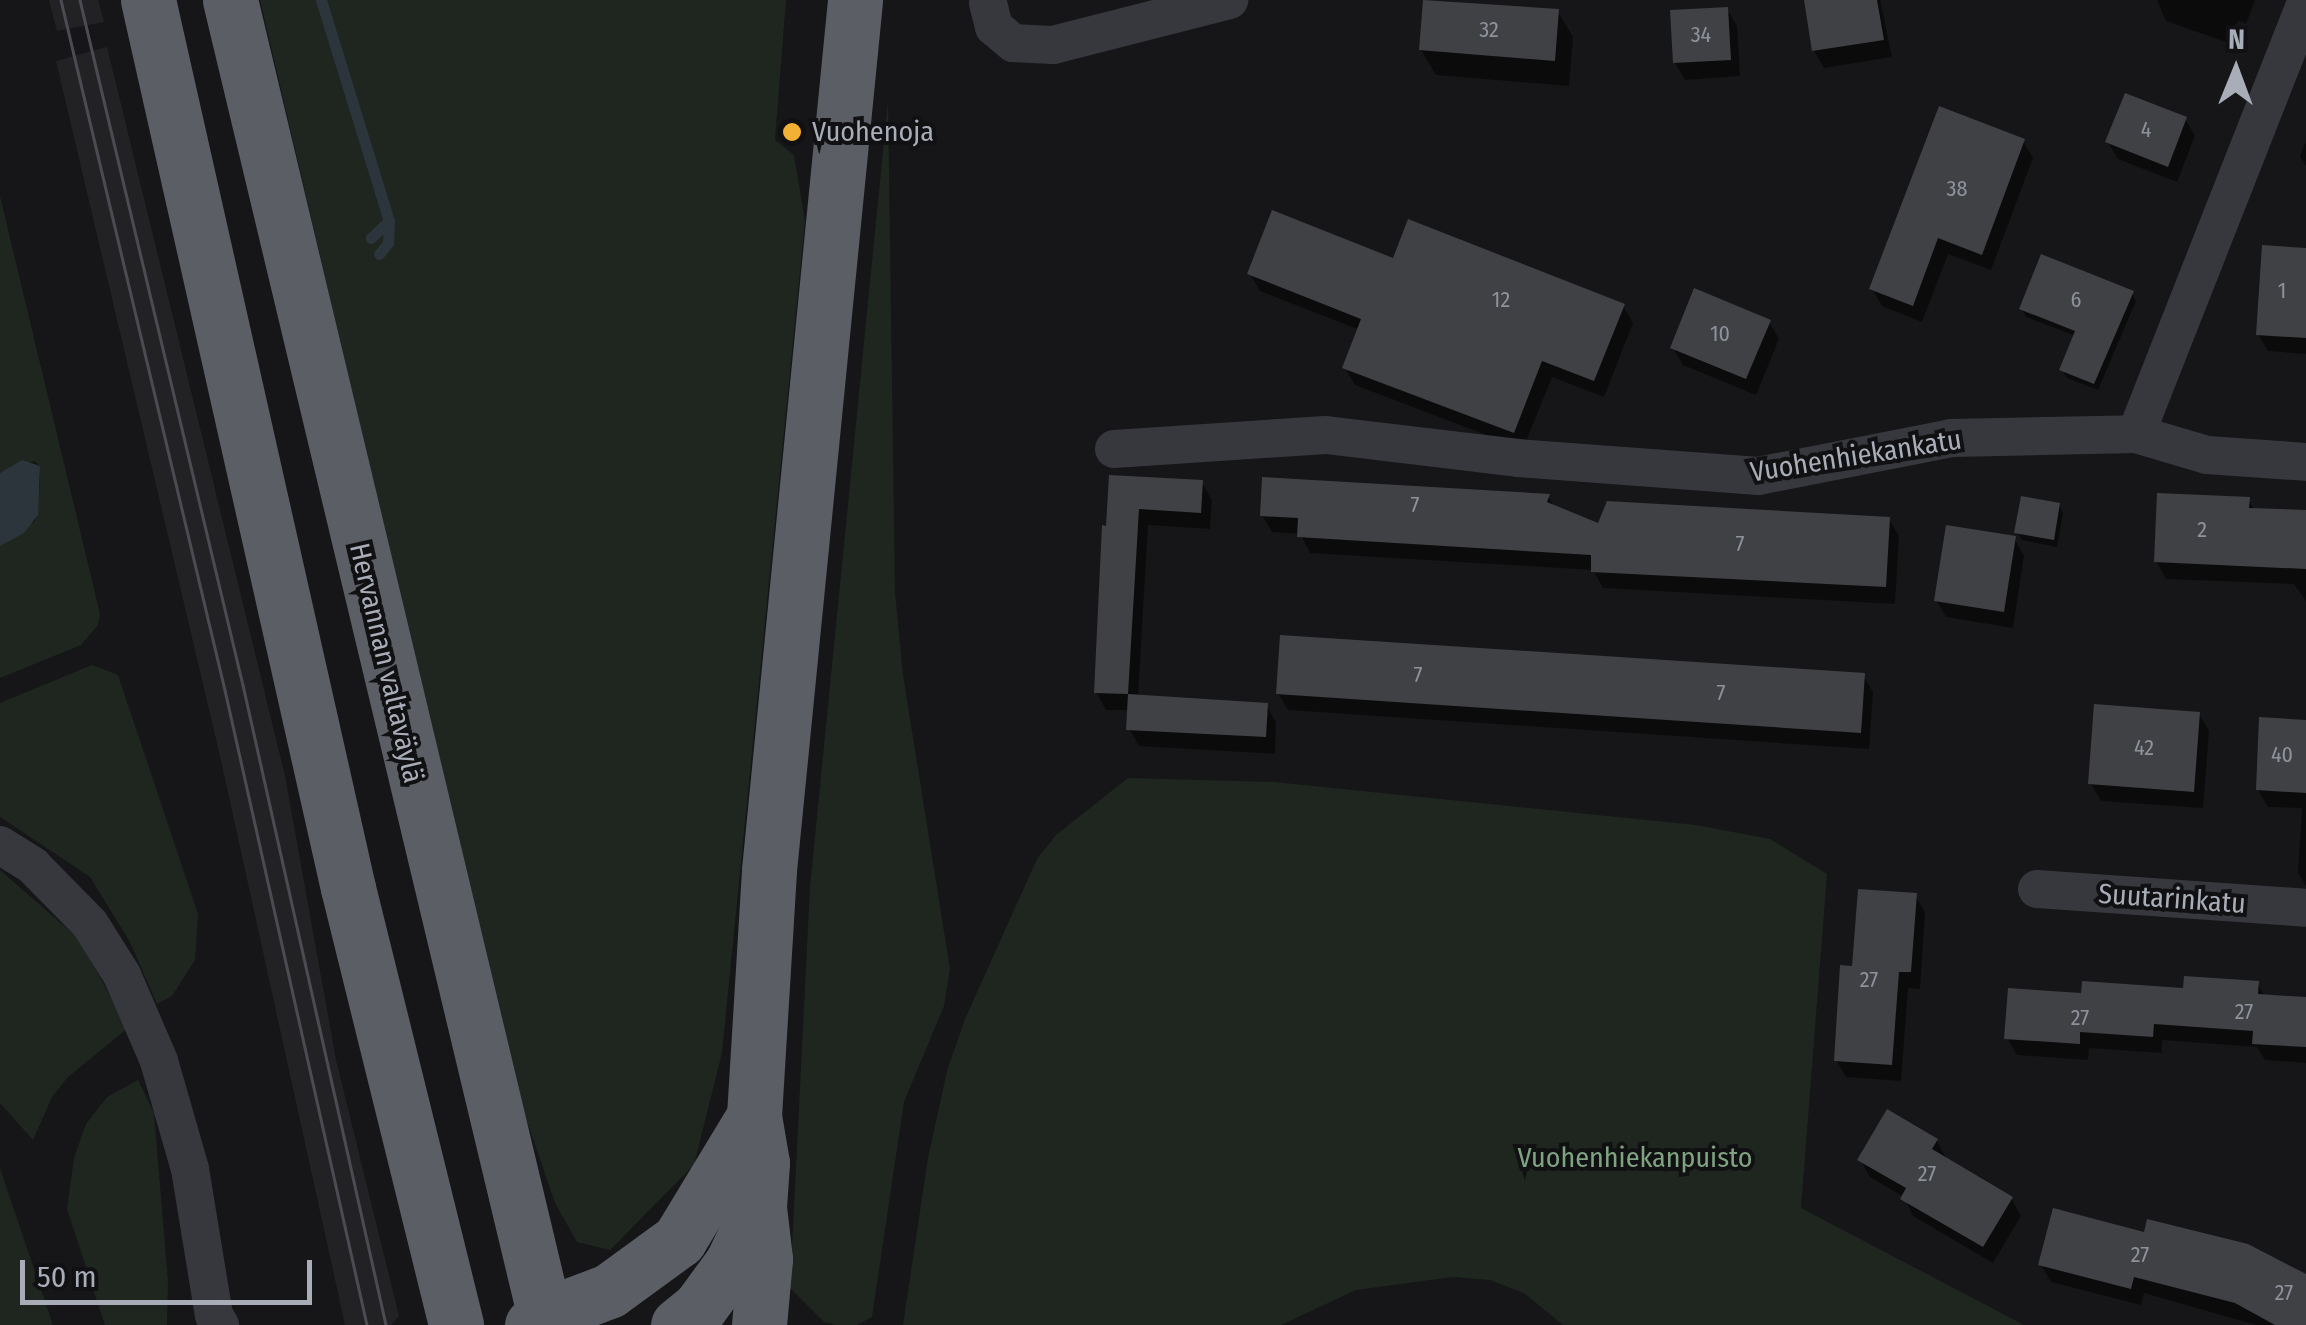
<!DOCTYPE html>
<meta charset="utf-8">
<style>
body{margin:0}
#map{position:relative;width:2306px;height:1325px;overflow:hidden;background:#161618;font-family:"Fira Sans Condensed",sans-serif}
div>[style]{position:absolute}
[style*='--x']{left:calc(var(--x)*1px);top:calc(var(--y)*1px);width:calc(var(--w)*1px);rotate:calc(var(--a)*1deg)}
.built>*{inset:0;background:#222225}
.green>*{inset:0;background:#1e261f}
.water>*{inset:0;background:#2c353c}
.shadow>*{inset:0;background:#0007}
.stream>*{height:11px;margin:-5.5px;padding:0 5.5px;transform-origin:5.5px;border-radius:5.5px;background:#2c353c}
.building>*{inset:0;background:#404145}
.minor>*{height:38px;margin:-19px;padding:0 19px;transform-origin:19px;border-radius:19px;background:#37383d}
.trunk>*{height:55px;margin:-27.5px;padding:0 27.5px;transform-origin:27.5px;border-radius:27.5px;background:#5b5e65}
.tram>*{height:2.5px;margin:-1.25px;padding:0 1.25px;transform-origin:1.25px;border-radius:1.25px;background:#4a4c52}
.dots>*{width:28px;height:28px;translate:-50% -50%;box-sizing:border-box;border:5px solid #111113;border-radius:50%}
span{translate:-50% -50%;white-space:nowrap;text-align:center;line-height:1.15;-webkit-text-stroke:8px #111113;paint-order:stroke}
.number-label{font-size:22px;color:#8e929b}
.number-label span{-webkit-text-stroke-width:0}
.poi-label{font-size:28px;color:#a8adb8}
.left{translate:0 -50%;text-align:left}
.street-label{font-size:28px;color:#a8adb8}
.park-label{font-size:28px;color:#7fa381}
.north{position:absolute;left:2186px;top:20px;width:100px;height:100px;-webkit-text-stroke:8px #111113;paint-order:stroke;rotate:1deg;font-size:28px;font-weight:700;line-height:40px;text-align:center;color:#a8adb8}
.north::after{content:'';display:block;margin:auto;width:35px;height:45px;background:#a8adb8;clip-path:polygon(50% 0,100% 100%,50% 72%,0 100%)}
.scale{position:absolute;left:20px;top:1260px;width:292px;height:45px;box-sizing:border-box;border:5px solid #a8adb8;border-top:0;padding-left:12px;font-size:30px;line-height:35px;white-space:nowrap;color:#a8adb8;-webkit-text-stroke:8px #111113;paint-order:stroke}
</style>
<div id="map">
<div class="built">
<div style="clip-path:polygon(49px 0,98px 0,104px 22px,57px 31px)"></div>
<div style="clip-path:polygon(107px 47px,285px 776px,336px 1060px,399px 1316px,391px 1325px,345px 1325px,220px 756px,56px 61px)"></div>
</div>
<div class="green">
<div style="clip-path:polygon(260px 0,786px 0,775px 140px,794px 155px,805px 221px,722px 1053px,694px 1165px,610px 1250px,577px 1242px,555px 1203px,516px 1089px)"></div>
<div style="clip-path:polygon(888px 101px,895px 592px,903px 675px,950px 969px,944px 1006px,904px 1102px,872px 1317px,857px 1325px,836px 1325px,824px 1322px,790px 1288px,810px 887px)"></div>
<div style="clip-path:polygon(0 196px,100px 614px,98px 625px,81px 645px,0 678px,0 546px,35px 521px,40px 485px,40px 466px,34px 461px,0 473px)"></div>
<div style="clip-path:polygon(92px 665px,118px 675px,198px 914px,195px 960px,172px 996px,157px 1004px,130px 942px,90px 877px,0 817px,0 703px)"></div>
<div style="clip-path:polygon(1128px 778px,1274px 782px,1696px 825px,1770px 839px,1827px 874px,1801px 1208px,2024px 1325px,1563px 1325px,1524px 1293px,1490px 1280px,1453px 1277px,1356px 1290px,1281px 1325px,903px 1325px,928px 1158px,947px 1071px,965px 1019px,1037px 859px,1056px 835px)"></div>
<div style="clip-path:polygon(0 870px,79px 939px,128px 1028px,68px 1077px,52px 1097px,33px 1140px,0 1103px)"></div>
<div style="clip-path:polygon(138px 1080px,154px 1113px,168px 1281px,167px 1325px,105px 1325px,67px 1209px,74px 1158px,86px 1124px,107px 1097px)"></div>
<div style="clip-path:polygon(0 1168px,53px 1325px,0 1325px)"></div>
</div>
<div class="water">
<div style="clip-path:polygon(22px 460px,40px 466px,38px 515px,24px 533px,0 546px,0 473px)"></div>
</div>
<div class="shadow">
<div style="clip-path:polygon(1806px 0,1880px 0,1892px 57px,1824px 68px,1814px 51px)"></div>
<div style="clip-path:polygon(2157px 0,2255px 0,2246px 24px,2239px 21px,2231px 28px,2226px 42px,2166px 21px)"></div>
<div style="clip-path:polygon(1727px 9px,1737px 26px,1740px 76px,1685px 80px,1675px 63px)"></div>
<div style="clip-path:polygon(1558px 12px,1573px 37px,1569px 86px,1436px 75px,1421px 50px)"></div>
<div style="clip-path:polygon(2185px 119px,2195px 136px,2177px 182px,2118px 159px,2108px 142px)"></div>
<div style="clip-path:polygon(2023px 141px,2033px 158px,1991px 270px,1948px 254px,1922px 322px,1882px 306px,1872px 289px)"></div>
<div style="clip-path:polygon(2306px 141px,2306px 166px,2300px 156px)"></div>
<div style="clip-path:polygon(2306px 250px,2306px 354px,2268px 351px,2258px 334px)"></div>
<div style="clip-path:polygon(1250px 274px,1623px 306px,1633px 323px,1604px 397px,1552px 377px,1523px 449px,1355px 385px,1345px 368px,1360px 330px,1260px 291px)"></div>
<div style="clip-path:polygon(2132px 293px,2136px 301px,2098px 390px,2067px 378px,2062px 370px,2076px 336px,2026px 317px,2022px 309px)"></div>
<div style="clip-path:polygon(1769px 322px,1779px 339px,1756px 395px,1683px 365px,1673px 348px)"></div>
<div style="clip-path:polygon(1111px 477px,1202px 483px,1212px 500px,1210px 529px,1148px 525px,1138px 697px,1266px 705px,1276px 722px,1275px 754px,1139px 746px,1129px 729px,1130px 710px,1106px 710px,1096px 692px)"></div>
<div style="clip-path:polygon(1548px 496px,1555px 508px,1600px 526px,1889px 519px,1899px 536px,1895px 604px,1603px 588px,1593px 570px,1310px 553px,1300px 534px,1272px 532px,1262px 515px)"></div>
<div style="clip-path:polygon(2248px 500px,2255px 511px,2306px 514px,2306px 601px,2294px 584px,2166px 579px,2156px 561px)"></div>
<div style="clip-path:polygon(2059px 505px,2063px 513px,2057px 547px,2022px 540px,2017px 532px)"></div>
<div style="clip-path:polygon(2014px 538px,2024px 556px,2013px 628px,1946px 617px,1936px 600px)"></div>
<div style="clip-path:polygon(1863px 675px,1873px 692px,1869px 749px,1288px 710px,1278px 693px)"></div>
<div style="clip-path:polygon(2199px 714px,2209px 731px,2203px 808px,2101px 801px,2091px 784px)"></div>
<div style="clip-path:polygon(2306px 722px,2306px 886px,2298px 873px,2302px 808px,2268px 807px,2258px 790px)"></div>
<div style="clip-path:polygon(1915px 895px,1925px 912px,1920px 989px,1908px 988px,1901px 1081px,1846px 1077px,1836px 1060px,1855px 969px)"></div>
<div style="clip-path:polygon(2258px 984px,2265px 997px,2306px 1000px,2306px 1063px,2265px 1060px,2257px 1047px,2162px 1040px,2162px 1053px,2089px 1048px,2088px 1060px,2017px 1055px,2007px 1038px,2083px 996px)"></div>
<div style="clip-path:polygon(1937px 1141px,1946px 1158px,2011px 1198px,2021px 1216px,1993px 1263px,1913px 1216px,1904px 1197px,1870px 1177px,1860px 1160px)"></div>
<div style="clip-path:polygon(2041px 1265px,2306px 1278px,2306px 1325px,2256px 1325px,2144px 1293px,2141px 1305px,2051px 1282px)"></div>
</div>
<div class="stream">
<div style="--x:321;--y:0;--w:231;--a:72.9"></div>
<div style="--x:389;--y:221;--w:25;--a:137"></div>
<div style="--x:379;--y:254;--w:14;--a:-51"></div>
<div style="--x:388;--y:243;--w:22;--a:-87"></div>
</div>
<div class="building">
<div style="clip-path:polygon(1423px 0,1559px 9px,1555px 61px,1419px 50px)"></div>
<div style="clip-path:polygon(1804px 0,1877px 0,1884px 40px,1812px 51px)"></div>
<div style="clip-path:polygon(1728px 7px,1731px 60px,1673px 63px,1670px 10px)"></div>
<div style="clip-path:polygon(2125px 93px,2187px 117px,2168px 167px,2105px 142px)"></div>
<div style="clip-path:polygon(1939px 106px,2025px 139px,1982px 255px,1938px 238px,1913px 306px,1869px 289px)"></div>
<div style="clip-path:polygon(1272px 210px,1393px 258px,1408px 219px,1625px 304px,1594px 381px,1542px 361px,1514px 433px,1342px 368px,1361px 319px,1247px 274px)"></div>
<div style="clip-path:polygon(2262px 245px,2306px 248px,2306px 338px,2256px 335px)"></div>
<div style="clip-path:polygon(2041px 254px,2134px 291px,2094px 384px,2059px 370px,2075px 331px,2019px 309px)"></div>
<div style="clip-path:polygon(1694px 288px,1771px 320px,1746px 379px,1670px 348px)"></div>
<div style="clip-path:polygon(1109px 475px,1203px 480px,1201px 513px,1139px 509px,1128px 694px,1094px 693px,1102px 525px,1106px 526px)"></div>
<div style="clip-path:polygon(1262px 477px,1550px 494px,1547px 502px,1598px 523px,1607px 501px,1890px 517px,1886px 587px,1591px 572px,1591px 555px,1297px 537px,1298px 518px,1260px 516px)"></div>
<div style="clip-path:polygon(2157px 493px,2250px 497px,2249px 508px,2306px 510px,2306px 569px,2154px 562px)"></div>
<div style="clip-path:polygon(2021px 496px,2060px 503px,2054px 540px,2014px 533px)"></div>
<div style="clip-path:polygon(1946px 525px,2016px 536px,2004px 612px,1934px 601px)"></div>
<div style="clip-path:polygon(1280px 635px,1865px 673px,1861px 733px,1276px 694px)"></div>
<div style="clip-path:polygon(1128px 694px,1268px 703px,1266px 737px,1126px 730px)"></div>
<div style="clip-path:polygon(2094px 704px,2200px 712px,2194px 792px,2088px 784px)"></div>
<div style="clip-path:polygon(2259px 717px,2306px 720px,2306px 793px,2256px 790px)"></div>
<div style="clip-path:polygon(1858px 889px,1917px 893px,1911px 972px,1899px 972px,1892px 1065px,1834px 1061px,1840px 965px,1852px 966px)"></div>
<div style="clip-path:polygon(2184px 976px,2259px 981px,2258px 994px,2306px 997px,2306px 1047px,2252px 1044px,2253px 1031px,2154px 1024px,2153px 1037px,2080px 1032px,2080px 1044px,2004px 1039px,2008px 988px,2081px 993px,2082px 981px,2183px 988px)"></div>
<div style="clip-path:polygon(1887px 1109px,1938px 1139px,1932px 1149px,2013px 1197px,1983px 1247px,1900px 1199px,1906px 1188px,1857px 1160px)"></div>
<div style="clip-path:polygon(2053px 1208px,2144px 1232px,2147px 1219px,2248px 1244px,2306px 1274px,2306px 1325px,2275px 1325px,2235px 1303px,2134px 1277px,2131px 1289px,2038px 1265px)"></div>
</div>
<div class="minor">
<div style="--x:988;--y:3;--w:25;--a:76"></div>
<div style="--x:994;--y:27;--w:25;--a:40"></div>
<div style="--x:1013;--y:43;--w:40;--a:2.9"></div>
<div style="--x:1053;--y:45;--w:182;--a:-14.3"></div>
<div style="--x:2136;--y:434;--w:74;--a:16.5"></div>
<div style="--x:2207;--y:455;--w:99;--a:4"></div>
<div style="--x:1114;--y:449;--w:212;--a:-3.8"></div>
<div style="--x:1326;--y:435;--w:193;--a:6.8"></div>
<div style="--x:1518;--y:458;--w:241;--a:4.3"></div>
<div style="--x:1758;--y:476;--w:197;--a:-11.1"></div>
<div style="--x:1951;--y:438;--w:185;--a:-1.2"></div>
<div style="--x:2136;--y:434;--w:464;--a:-68.5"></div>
<div style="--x:0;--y:845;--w:39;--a:32"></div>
<div style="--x:33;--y:866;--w:81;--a:45.5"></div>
<div style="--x:90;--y:924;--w:60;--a:57.9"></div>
<div style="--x:122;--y:975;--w:94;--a:66.7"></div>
<div style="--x:159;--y:1061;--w:112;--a:74"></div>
<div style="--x:190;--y:1169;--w:148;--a:80.7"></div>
<div style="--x:214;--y:1315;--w:12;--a:59"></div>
<div style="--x:2037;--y:889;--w:270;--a:4"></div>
</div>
<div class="trunk">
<div style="--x:148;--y:0;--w:910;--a:77.31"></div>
<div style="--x:348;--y:888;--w:450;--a:76.1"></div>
<div style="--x:230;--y:0;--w:1362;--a:76.55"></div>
<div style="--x:532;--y:1325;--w:16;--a:-38"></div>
<div style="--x:545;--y:1315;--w:68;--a:-20.6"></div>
<div style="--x:609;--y:1291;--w:87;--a:-36.1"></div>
<div style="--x:679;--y:1240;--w:145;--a:-58.8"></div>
<div style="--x:678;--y:1325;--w:28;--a:-39"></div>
<div style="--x:700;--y:1307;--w:54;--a:-54"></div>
<div style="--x:732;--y:1263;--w:62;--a:-64.3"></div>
<div style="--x:759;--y:1325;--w:66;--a:-84.8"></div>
<div style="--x:765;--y:1259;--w:52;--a:-96.6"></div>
<div style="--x:759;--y:1207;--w:44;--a:-86.1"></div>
<div style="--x:762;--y:1163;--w:48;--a:-99.7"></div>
<div style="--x:754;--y:1116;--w:246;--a:-86.5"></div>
<div style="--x:769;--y:870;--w:874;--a:-84.35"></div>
</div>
<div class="tram">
<div style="--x:61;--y:0;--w:709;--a:76.63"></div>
<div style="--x:225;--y:690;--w:651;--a:77.39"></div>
<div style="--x:80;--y:0;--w:704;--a:76.62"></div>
<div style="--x:243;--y:685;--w:656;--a:77.4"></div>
</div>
<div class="dots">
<div style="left:792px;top:132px;background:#f2b134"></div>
</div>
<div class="number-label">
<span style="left:1489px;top:30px">32</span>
<span style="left:1701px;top:35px">34</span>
<span style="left:2146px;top:130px">4</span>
<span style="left:1957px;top:189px">38</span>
<span style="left:2282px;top:291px">1</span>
<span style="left:1501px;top:300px">12</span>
<span style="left:2076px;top:300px">6</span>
<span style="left:1720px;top:334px">10</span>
<span style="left:1415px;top:505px">7</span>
<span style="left:2202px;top:530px">2</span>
<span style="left:1740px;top:544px">7</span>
<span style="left:1418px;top:675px">7</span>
<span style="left:1721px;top:693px">7</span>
<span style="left:2144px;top:748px">42</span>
<span style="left:2282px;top:755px">40</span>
<span style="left:1869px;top:980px">27</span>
<span style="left:2244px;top:1012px">27</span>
<span style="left:2080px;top:1018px">27</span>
<span style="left:1927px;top:1174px">27</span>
<span style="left:2140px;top:1255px">27</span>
<span style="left:2284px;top:1293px">27</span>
</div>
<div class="poi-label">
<span class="left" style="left:812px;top:132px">Vuohenoja</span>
</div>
<div class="street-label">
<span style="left:1856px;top:456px;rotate:-9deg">Vuohenhiekankatu</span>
<span style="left:386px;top:663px;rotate:77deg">Hervannan valtaväylä</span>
<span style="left:2172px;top:899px;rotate:4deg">Suutarinkatu</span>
</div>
<div class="park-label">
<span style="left:1635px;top:1158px">Vuohenhiekanpuisto</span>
</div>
<div class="north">N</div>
<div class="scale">50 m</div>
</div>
